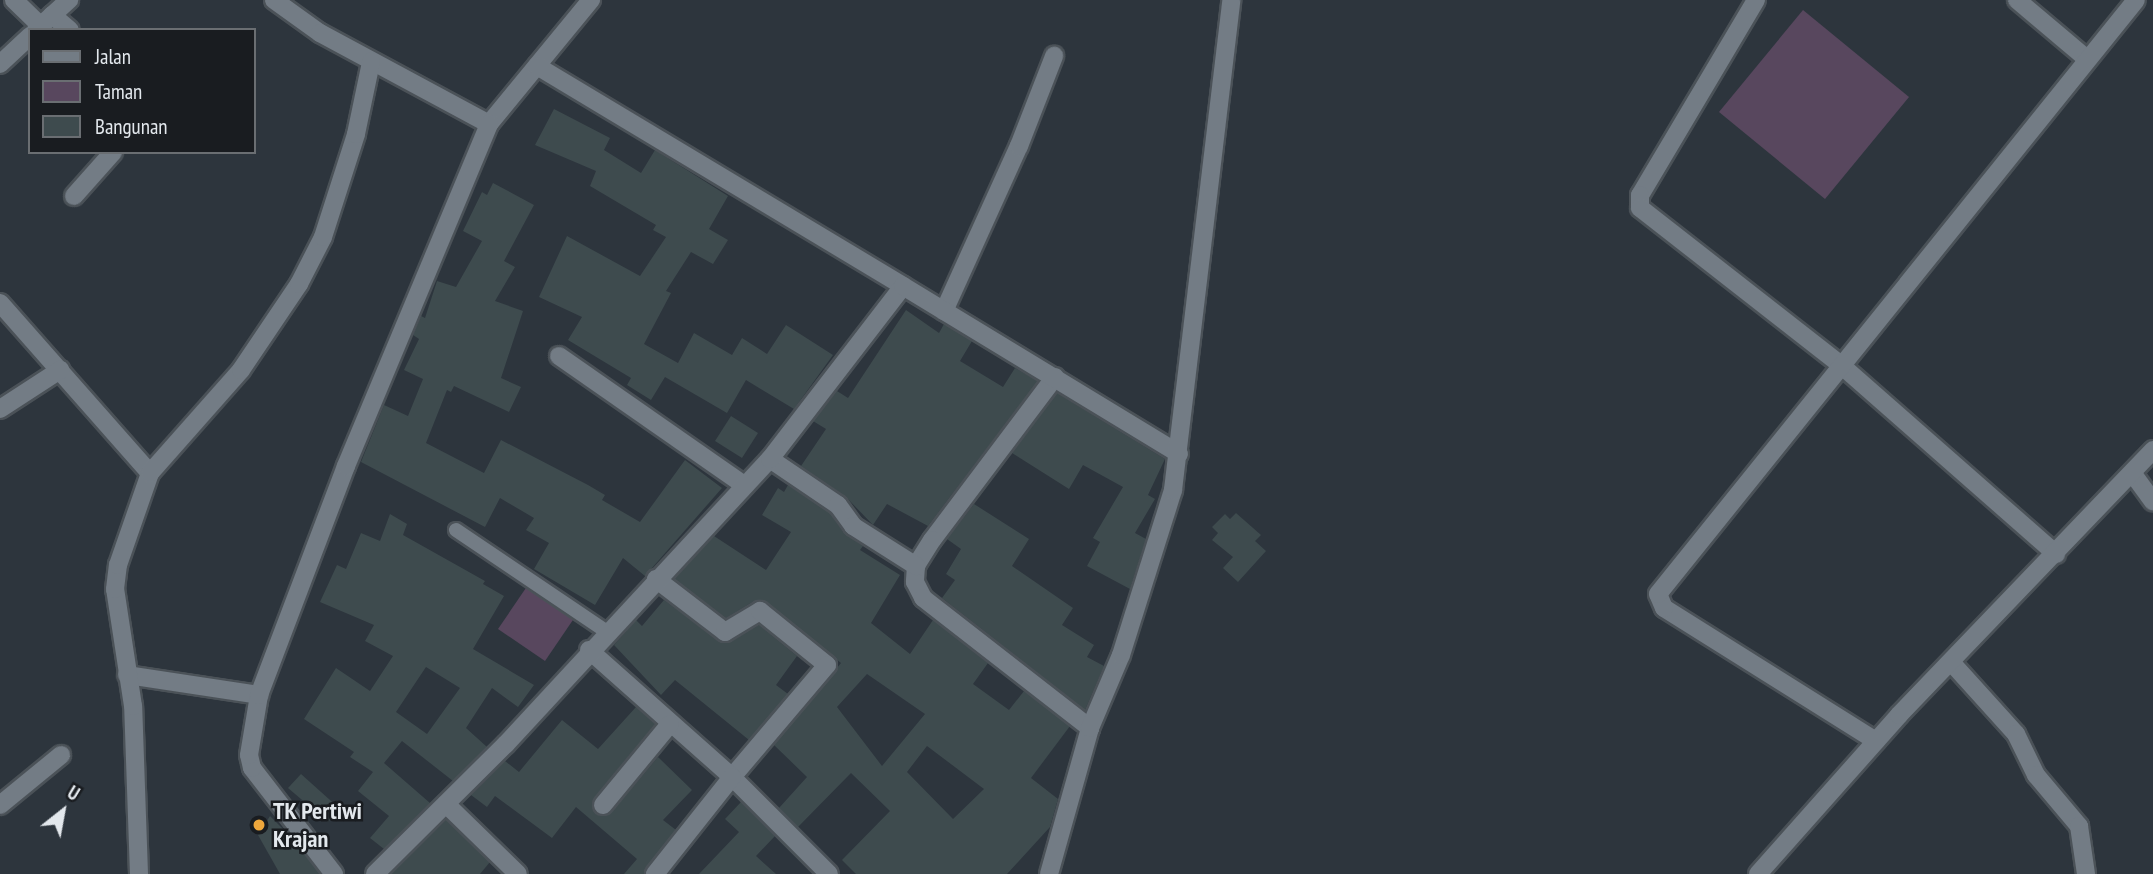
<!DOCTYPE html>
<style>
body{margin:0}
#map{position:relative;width:2153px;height:874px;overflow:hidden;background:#2d353d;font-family:"PT Sans Narrow",sans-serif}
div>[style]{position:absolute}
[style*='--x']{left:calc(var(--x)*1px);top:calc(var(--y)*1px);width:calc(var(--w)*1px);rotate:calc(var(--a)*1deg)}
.green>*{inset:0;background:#58475e}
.building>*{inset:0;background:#3e4b4e}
.roads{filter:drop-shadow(2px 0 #4b5258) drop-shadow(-2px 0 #4b5258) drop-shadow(0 2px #4b5258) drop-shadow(0 -2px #4b5258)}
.lane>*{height:14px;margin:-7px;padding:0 7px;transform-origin:7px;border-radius:7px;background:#737c85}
.street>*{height:18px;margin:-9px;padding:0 9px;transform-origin:9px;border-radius:9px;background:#737c85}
.dots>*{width:19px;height:19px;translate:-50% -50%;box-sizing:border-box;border:4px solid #191c20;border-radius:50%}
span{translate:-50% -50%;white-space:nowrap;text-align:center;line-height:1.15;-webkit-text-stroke:5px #191c20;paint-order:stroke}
.poi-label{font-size:24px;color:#e3e8ed;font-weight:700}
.left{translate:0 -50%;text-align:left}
.legend{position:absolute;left:28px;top:28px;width:228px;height:126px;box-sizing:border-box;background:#191c20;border:2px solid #6a6e72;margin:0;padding:9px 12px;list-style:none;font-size:21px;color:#e3e8ed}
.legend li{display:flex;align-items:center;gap:14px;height:35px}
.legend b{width:35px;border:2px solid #6a6e72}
.north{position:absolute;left:28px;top:776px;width:70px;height:70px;-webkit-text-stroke:5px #191c20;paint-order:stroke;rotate:31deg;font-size:19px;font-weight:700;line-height:28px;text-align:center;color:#e3e8ed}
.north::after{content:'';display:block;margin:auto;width:24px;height:32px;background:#e3e8ed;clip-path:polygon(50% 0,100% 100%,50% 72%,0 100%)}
</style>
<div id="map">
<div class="green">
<div style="clip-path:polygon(1803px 10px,1909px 97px,1825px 199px,1719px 112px)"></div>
<div style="clip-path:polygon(530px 582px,577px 614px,545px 661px,498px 629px)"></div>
</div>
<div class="building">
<div style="clip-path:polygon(554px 109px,610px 138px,604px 150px,641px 173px,655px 150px,728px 196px,709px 229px,728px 240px,713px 264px,691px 252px,666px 291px,671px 293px,644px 344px,678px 363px,694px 333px,732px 355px,742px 338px,767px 354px,786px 325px,833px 355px,794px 409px,746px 380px,727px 413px,665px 377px,651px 400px,627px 385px,631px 378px,568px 340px,582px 317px,539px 297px,567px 236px,640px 276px,666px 237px,653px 230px,656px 225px,590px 186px,596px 171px,535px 145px)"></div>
<div style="clip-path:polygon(493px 183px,534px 205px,504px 261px,515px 267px,495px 301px,523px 311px,501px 378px,521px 387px,509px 412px,454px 386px,451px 392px,447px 390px,426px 443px,484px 473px,501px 440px,588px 485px,605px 495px,602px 500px,640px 522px,685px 460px,722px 488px,645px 576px,623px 558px,595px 605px,534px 569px,549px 543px,526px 530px,534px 518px,500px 498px,485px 527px,361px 462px,384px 405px,408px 416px,423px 379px,404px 370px,419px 339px,413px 335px,421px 316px,425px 318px,437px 281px,456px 287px,482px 241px,463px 231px,482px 192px,487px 195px)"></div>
<div style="clip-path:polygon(906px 310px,939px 333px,944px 324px,972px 341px,960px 361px,1003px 387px,1015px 368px,1038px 381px,928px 526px,887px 504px,873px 525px,845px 496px,801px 466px,826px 429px,813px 421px,837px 391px,848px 398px)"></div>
<div style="clip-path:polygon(1057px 393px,1165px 459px,1148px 495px,1155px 499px,1135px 533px,1146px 539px,1130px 589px,1087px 566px,1100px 542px,1093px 538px,1123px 487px,1083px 465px,1069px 489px,1012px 453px)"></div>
<div style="clip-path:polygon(731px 416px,758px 433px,742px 458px,715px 441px)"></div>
<div style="clip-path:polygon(evenodd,788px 485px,830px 513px,844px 533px,863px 546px,860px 550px,900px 575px,871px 623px,910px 654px,933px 620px,988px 663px,973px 684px,1009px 710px,1024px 691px,1070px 726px,1031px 778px,1058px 799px,1050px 827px,1007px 874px,856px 874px,842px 860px,890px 811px,851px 773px,798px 827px,779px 808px,807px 777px,774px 745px,841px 663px,766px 602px,754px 601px,726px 618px,674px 579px,714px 536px,766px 570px,791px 532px,762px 515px,778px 488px,784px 492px,788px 485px,867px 674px,925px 714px,882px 766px,837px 707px,867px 674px,788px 485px,927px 746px,984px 789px,953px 819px,907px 772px,927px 746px)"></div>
<div style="clip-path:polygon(974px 504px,1029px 539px,1012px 566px,1073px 608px,1062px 625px,1094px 645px,1087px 657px,1104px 666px,1085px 710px,942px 598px,955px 580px,946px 574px,961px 549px,947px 539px)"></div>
<div style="clip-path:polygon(1236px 513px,1261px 535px,1255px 541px,1266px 551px,1238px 582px,1223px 568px,1233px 557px,1212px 540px,1218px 533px,1212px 527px,1225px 514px,1230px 519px)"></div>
<div style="clip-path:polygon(evenodd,390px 514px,407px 524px,403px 535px,485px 581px,483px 584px,504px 596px,473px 649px,534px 685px,518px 707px,492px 688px,466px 728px,487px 747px,453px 781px,402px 741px,384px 763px,430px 803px,384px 849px,370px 838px,389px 816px,358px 791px,373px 772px,350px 757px,354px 752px,304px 719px,336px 668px,370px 691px,393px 656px,365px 641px,374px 625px,320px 602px,337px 565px,346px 569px,361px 533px,380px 541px,390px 514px,426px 667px,460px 688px,427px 734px,396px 712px,426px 667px)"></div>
<div style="clip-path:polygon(664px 600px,719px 641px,730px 642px,759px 625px,797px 656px,776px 685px,788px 694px,749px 740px,675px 680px,661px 695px,614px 645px,636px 620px,642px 626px)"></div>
<div style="clip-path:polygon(636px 707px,655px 724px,594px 798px,593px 810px,600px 816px,611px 813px,658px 757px,692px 790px,663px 820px,676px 830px,644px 874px,624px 874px,637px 859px,576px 807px,552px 838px,495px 796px,487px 807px,471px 795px,505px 761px,519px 772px,562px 720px,598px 749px)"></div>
<div style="clip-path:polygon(301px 774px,340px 809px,328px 822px,288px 788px)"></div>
<div style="clip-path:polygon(741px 802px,775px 836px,756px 856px,776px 874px,699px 874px,739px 832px,725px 819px)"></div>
<div style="clip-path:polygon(270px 816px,290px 836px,320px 874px,280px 874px,258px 835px)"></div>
<div style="clip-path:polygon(446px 820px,490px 862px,480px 874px,391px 874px)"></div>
</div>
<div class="roads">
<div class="lane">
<div style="--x:456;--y:530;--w:181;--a:34"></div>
</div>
<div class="street">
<div style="--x:14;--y:0;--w:37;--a:44"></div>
<div style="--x:274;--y:0;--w:57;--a:35.7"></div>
<div style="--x:320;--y:33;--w:192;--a:28.3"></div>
<div style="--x:489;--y:124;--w:161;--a:-50.6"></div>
<div style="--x:1756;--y:0;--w:227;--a:120.7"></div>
<div style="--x:1640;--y:195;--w:13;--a:90"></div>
<div style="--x:1640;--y:208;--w:256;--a:38"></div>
<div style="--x:1842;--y:366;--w:285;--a:41.3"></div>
<div style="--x:2017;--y:0;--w:92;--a:40.1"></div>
<div style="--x:52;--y:15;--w:23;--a:40"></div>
<div style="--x:36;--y:30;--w:45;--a:-42.3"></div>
<div style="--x:0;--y:64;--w:41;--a:-43"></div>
<div style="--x:537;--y:66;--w:427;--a:31"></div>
<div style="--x:74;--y:196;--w:59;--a:-48.4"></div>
<div style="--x:0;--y:303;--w:227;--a:48.6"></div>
<div style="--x:944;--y:311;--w:181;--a:-65.6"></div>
<div style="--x:1019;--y:146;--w:97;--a:-68.7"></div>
<div style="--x:559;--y:356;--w:226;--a:34.9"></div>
<div style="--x:1055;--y:377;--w:204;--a:127"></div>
<div style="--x:932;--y:540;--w:31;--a:122"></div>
<div style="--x:916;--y:566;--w:16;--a:94"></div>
<div style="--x:915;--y:582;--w:18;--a:63"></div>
<div style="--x:923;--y:598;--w:212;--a:37.9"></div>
<div style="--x:0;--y:409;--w:72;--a:-33"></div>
<div style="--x:770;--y:459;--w:82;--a:34.1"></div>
<div style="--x:838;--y:505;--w:26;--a:54"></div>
<div style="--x:853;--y:526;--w:75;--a:32.4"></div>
<div style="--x:2133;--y:474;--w:34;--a:54"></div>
<div style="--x:656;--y:579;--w:87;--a:37.5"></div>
<div style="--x:725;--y:632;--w:41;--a:-31"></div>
<div style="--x:760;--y:611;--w:86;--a:38.9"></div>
<div style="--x:827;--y:665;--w:147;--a:130.3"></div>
<div style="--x:732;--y:777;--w:137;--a:45"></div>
<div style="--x:589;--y:650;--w:191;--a:41.6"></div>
<div style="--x:732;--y:777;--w:124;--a:128.4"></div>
<div style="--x:1951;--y:662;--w:97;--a:47.9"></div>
<div style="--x:2016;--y:734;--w:46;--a:64"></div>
<div style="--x:2036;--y:775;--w:67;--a:49.9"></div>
<div style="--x:2079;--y:826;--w:49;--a:81.7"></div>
<div style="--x:127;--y:675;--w:134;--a:8.6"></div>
<div style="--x:1876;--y:741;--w:250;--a:-147.9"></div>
<div style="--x:1664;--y:608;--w:15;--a:-113"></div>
<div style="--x:1658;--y:594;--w:762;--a:-51.18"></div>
<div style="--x:446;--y:804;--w:100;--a:44.2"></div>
<div style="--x:0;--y:805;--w:79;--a:-39.3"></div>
<div style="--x:603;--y:805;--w:105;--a:-50.4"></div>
<div style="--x:139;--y:874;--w:168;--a:-92"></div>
<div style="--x:133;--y:706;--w:118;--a:-98.7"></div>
<div style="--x:115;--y:589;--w:24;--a:-83"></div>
<div style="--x:118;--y:565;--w:97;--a:-70.8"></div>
<div style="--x:150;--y:473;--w:137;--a:-48.5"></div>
<div style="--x:241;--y:370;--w:104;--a:-56"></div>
<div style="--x:299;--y:284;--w:53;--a:-62.9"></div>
<div style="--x:323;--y:237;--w:108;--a:-72.2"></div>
<div style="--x:356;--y:134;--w:74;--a:-78.2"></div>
<div style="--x:334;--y:874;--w:134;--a:-127.7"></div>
<div style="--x:252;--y:768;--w:13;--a:-103"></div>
<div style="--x:249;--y:755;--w:61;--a:-80.5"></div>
<div style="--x:259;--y:695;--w:245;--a:-69.2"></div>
<div style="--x:346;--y:466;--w:371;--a:-67.3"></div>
<div style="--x:375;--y:874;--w:185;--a:-44.8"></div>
<div style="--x:506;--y:744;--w:388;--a:-47.2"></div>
<div style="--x:770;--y:459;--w:218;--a:-52.4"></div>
<div style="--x:903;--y:286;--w:323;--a:31.3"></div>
<div style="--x:1049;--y:874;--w:152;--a:-74.3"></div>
<div style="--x:1090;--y:728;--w:79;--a:-67"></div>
<div style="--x:1121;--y:655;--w:173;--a:-72.5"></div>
<div style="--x:1173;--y:490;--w:493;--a:-83.2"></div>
<div style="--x:1758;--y:874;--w:213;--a:-48.4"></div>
<div style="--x:1899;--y:715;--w:367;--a:-46.2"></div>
</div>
</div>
<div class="dots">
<div style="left:259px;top:825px;background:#eea73c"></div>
</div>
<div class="poi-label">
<span class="left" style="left:273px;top:825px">TK Pertiwi<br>Krajan</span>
</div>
<ul class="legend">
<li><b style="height:9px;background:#737c85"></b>Jalan</li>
<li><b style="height:19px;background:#58475e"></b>Taman</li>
<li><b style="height:19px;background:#3e4b4e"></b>Bangunan</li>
</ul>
<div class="north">U</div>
</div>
